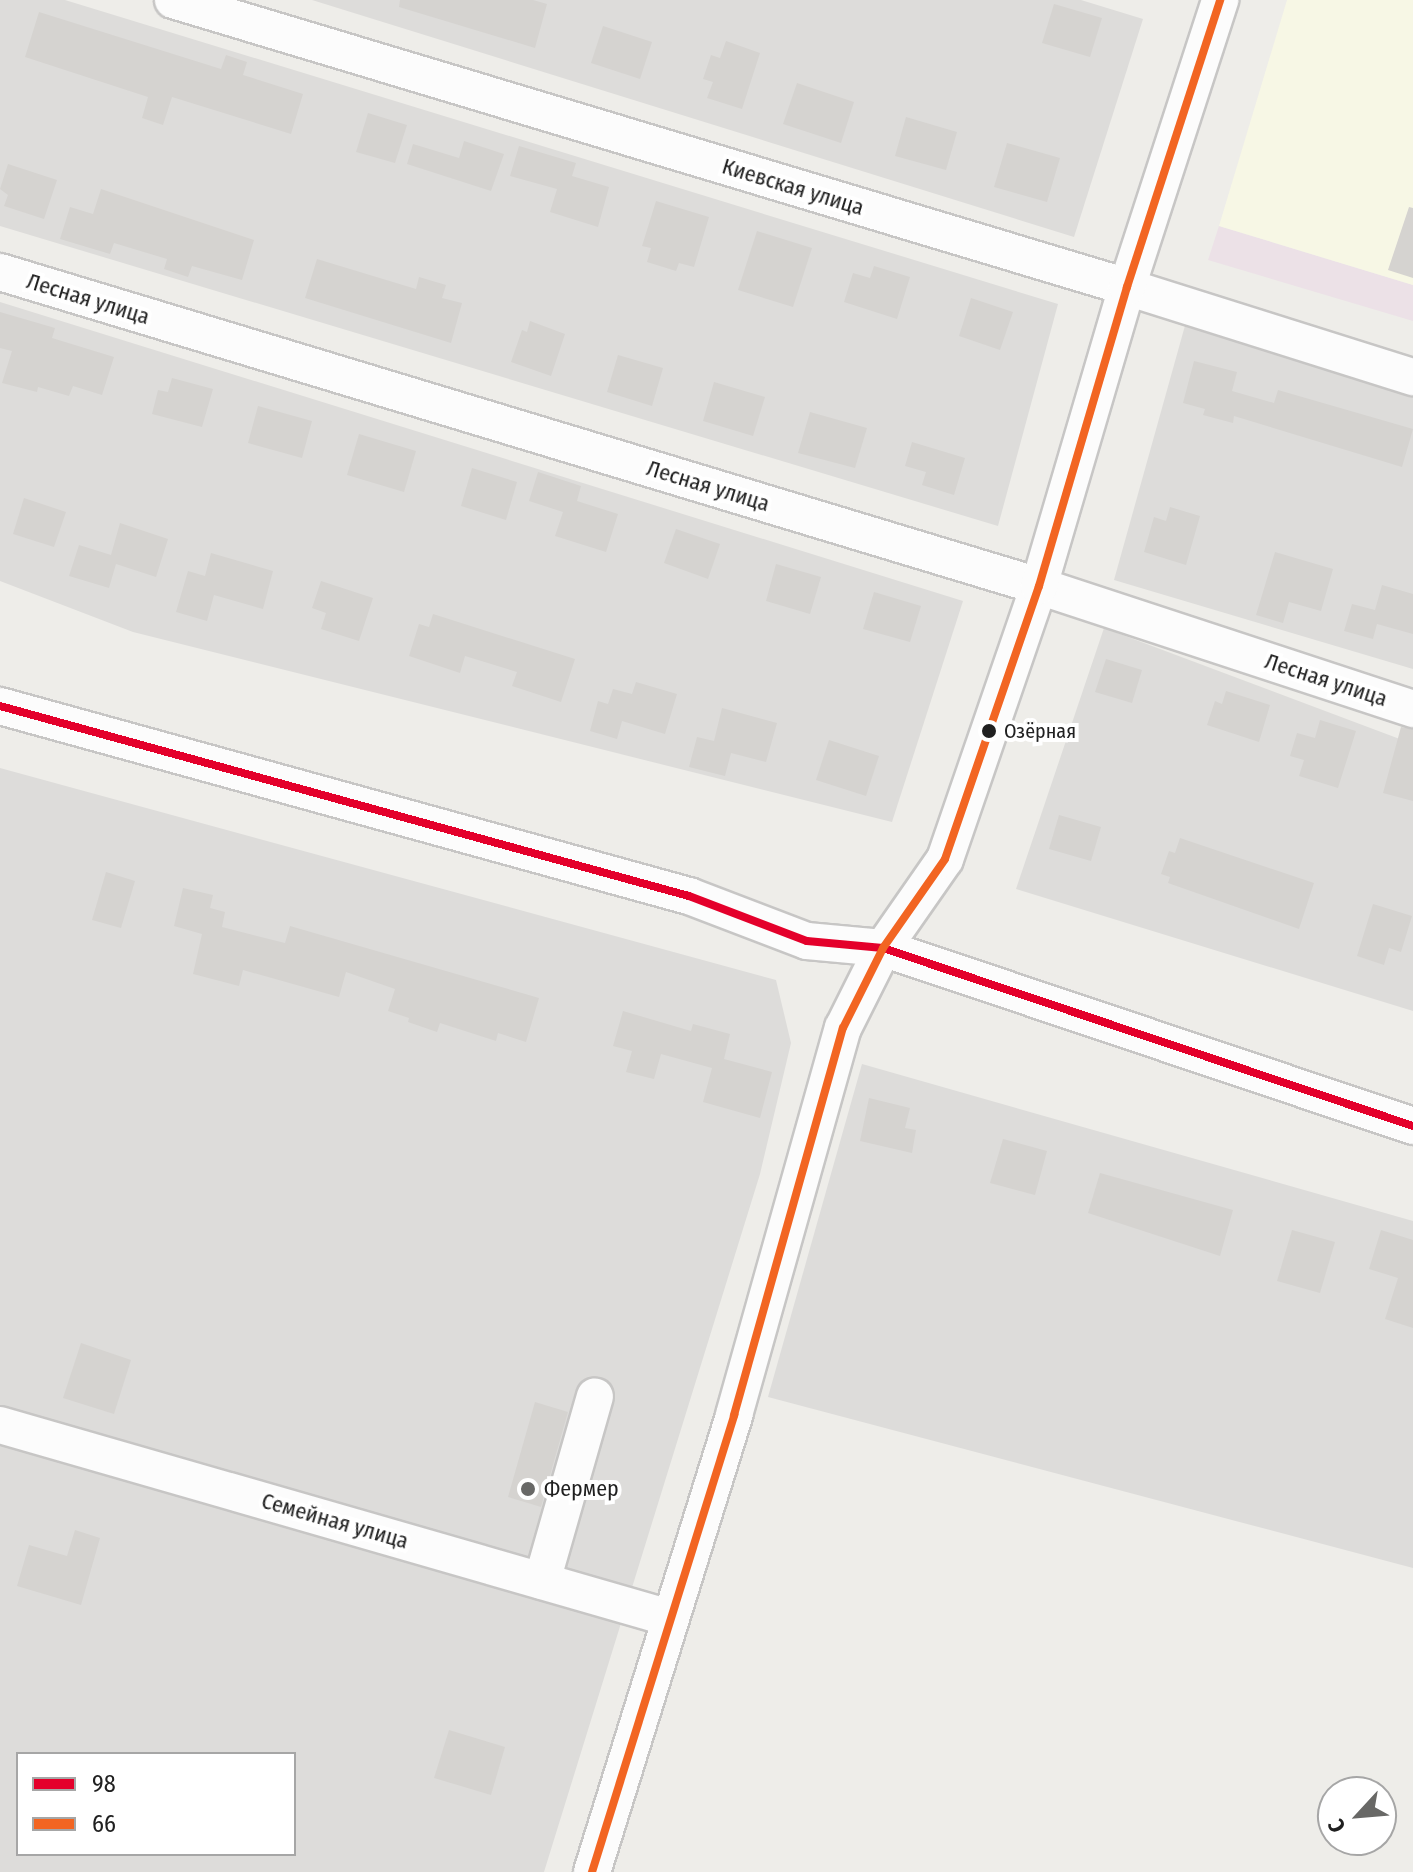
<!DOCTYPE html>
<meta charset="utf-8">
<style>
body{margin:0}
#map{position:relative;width:1413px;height:1872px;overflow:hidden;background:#eeede9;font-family:"Fira Sans Condensed",sans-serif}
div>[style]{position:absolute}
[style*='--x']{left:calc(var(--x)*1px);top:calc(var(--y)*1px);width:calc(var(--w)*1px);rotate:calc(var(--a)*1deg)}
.residential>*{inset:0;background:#dddcda}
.industrial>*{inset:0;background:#ece1e7}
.education>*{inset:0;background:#f7f7e5}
.building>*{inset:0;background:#d5d3d0}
.roads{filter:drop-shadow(2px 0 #c7c6c5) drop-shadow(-2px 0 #c7c6c5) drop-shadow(0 2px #c7c6c5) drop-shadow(0 -2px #c7c6c5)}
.minor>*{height:36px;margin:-18px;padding:0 18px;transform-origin:18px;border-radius:18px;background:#fcfcfc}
.bus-1>*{height:8px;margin:-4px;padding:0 4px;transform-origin:4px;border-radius:4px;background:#e4002b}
.bus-2>*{height:8px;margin:-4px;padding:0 4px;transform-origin:4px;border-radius:4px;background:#f26522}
.dots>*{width:22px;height:22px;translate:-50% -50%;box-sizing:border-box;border:4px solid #fff;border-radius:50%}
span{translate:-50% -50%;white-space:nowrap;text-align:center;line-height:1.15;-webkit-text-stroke:8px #fff;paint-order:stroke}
.bus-label{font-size:20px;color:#202020}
.left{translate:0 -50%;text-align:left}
.street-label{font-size:22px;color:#202020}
.poi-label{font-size:22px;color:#202020}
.legend{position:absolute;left:16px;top:1752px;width:280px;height:104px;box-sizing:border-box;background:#fff;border:2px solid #a6a6a6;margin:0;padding:10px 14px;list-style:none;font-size:24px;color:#202020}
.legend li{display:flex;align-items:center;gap:16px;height:40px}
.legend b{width:40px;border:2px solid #a6a6a6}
.north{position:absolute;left:1317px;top:1776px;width:80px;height:80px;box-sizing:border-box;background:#fff;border:2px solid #a6a6a6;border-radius:50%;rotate:244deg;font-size:22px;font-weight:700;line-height:32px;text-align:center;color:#202020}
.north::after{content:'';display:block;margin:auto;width:28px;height:36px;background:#686866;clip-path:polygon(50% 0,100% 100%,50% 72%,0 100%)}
</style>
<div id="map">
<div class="residential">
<div style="clip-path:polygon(0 0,65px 0,1058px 304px,998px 526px,0 226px)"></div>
<div style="clip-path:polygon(312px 0,1081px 0,1143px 19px,1074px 237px)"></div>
<div style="clip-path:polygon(0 302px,963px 601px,892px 822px,133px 632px,0 581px)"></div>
<div style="clip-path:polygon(1186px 322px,1413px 394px,1413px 669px,1114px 580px)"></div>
<div style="clip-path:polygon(1104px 628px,1413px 744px,1413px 1011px,1016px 889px)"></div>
<div style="clip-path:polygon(evenodd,0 768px,776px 980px,791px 1043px,760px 1174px,544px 1872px,0 1872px,0 768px,18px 1754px,294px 1754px,294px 1854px,18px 1854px,18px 1754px)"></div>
<div style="clip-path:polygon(862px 1064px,1413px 1221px,1413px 1568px,768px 1397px)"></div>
</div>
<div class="industrial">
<div style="clip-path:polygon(1219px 226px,1413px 285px,1413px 321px,1208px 260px)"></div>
</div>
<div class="education">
<div style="clip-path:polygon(1287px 0,1413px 0,1413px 285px,1219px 226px)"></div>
</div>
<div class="building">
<div style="clip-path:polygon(400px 0,533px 0,547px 4px,535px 48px,399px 7px)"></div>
<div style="clip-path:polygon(1054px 4px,1102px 18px,1090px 57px,1042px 43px)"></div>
<div style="clip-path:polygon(39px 12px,221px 69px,226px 55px,247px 62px,243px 75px,303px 94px,291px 134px,172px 97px,163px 125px,142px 118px,148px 97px,25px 57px)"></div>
<div style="clip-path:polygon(603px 26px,652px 42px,640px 79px,591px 63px)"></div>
<div style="clip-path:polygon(726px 41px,760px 53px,742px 109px,707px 98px,713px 82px,703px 79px,711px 55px,720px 58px)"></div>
<div style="clip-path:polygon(797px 83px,854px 102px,841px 143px,783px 124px)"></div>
<div style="clip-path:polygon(368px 113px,407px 125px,395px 163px,356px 152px)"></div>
<div style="clip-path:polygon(906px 117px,957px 132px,946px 170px,895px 156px)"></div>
<div style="clip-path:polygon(464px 141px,504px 154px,491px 191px,407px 164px,413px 144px,459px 158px)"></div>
<div style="clip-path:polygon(1007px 143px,1060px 158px,1047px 202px,994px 187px)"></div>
<div style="clip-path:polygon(519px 146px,576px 163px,572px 176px,609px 187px,598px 227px,550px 212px,557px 189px,510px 176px)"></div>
<div style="clip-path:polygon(8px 164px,57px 180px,44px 219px,4px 206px,8px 195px,0 189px)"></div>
<div style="clip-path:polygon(101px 189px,254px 240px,242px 280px,192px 266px,188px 277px,164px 269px,167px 259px,114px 243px,110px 254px,60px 239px,70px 207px,93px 214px)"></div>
<div style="clip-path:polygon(656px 201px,709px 217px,694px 267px,679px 263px,676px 271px,647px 262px,651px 248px,642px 246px)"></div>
<div style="clip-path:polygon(1409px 207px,1413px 208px,1413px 278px,1388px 270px)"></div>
<div style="clip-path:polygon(757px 231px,812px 248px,793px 307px,738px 290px)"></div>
<div style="clip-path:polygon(317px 259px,416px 289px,419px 277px,446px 285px,442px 298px,462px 303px,451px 343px,305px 298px)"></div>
<div style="clip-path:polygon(874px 266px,910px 277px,897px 319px,844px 302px,853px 273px,870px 278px)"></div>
<div style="clip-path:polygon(971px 298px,1013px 312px,1000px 350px,959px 336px)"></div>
<div style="clip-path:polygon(0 312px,55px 328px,52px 338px,114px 357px,102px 395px,73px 386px,69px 396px,38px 387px,37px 392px,2px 383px,12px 351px,0 348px)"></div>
<div style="clip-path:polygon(530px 321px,565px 334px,551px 376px,511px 362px,522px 330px,527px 332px)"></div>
<div style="clip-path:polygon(618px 355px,663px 368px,652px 406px,607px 392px)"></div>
<div style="clip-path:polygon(1194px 361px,1237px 372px,1232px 391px,1274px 403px,1278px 390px,1413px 429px,1402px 467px,1234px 416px,1233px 423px,1203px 415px,1205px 409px,1183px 403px)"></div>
<div style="clip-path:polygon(172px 378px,213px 389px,202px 427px,152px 414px,158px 390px,168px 392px)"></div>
<div style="clip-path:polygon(714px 382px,765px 397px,753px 436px,703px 421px)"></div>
<div style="clip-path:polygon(258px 406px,312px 421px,302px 458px,248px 443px)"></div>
<div style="clip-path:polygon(810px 412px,867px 428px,855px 468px,798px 453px)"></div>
<div style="clip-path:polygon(359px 434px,416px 451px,404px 492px,347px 475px)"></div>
<div style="clip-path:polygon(912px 442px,965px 458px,954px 495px,922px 485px,926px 472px,905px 466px)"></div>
<div style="clip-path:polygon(472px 468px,517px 482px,506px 520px,461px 506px)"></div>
<div style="clip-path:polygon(538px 472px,581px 486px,577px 501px,618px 514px,606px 552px,555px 536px,563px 512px,529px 501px)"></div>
<div style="clip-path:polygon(24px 498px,66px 512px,54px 547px,13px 534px)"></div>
<div style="clip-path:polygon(1170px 507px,1200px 516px,1186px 565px,1144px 552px,1154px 517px,1166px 521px)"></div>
<div style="clip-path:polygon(120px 523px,168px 539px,156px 577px,116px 564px,109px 588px,69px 576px,79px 545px,111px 555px)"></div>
<div style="clip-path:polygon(676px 529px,720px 544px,708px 579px,664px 563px)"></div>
<div style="clip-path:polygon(1275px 552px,1333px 569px,1321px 611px,1289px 602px,1283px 623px,1256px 615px)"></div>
<div style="clip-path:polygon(211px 553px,273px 571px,263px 609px,214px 595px,207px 621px,176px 612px,188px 571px,205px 576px)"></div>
<div style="clip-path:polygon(776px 564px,821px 577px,810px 614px,766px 601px)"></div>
<div style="clip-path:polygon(321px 581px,373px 598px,359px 641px,321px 629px,326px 613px,312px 608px)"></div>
<div style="clip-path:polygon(1382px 585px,1413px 594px,1413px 634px,1377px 624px,1373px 639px,1344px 631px,1352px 604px,1375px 610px)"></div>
<div style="clip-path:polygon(874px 592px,921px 606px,910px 642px,863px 629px)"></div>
<div style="clip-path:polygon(433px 614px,575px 659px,561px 702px,512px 686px,517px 672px,465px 656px,460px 673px,409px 656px,419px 624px,429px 627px)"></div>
<div style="clip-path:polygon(1106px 659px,1142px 670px,1132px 703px,1095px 692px)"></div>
<div style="clip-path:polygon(636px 682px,677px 694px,665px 734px,622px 721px,617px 739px,590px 731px,598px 701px,608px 704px,613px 689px,632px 694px)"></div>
<div style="clip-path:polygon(1226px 691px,1270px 705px,1259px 742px,1207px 725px,1215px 701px,1222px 704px)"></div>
<div style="clip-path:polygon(722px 708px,777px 723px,766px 762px,731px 753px,725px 776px,689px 767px,697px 737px,714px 741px)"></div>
<div style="clip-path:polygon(1320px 720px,1356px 731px,1338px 788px,1299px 776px,1304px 760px,1290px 756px,1297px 733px,1315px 738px)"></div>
<div style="clip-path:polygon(1401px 727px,1413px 729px,1413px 801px,1383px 793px)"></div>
<div style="clip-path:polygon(829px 740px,879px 756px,866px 796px,816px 780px)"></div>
<div style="clip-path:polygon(1059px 815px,1101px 827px,1091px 861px,1049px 849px)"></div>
<div style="clip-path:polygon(1180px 838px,1314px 883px,1299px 929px,1168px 883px,1170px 877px,1161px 874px,1169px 851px,1175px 853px)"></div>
<div style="clip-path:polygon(106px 872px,135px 881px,121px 928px,92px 920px)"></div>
<div style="clip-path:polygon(183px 888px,213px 895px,210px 908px,225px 912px,222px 927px,285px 943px,290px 926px,539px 998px,526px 1042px,498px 1033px,496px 1041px,440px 1023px,437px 1032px,408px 1022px,409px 1018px,388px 1011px,395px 989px,346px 972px,339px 997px,243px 970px,239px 986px,193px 974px,202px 934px,174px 926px)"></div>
<div style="clip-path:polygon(1373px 904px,1412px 916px,1401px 952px,1389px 948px,1384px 965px,1357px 956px)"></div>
<div style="clip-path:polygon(623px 1011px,691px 1031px,693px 1024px,730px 1034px,724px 1059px,772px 1072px,760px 1118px,703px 1102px,712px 1068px,661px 1054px,654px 1079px,626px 1072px,632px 1051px,613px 1046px)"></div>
<div style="clip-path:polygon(869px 1098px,910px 1108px,905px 1128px,916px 1130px,912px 1153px,860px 1141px)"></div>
<div style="clip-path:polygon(1003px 1139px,1047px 1151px,1035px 1195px,990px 1183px)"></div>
<div style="clip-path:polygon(1100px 1173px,1233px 1210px,1220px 1256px,1088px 1213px)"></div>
<div style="clip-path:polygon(1292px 1230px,1335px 1242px,1320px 1293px,1277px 1281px)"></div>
<div style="clip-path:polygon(1381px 1230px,1413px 1240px,1413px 1328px,1385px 1319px,1398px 1278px,1369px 1269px)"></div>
<div style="clip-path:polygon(81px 1343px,131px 1360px,114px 1414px,63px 1398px)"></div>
<div style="clip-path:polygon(535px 1402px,568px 1412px,541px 1507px,508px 1497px)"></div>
<div style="clip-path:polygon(75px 1530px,100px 1538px,81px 1605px,17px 1586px,29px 1545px,67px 1556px)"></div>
<div style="clip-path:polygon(449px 1730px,505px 1747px,491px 1795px,434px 1778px)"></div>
</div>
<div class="roads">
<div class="minor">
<div style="--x:173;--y:0;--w:996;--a:16.74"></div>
<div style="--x:1127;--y:287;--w:300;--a:17.5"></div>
<div style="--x:0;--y:272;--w:1085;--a:16.82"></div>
<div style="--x:1039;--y:586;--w:394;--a:18.2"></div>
<div style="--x:0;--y:706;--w:715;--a:15.42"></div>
<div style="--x:689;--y:896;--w:126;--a:20.9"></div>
<div style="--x:807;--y:941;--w:76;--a:5.3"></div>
<div style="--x:883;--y:948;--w:559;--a:18.56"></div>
<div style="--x:0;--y:1425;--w:697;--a:16.07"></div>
<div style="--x:542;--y:1581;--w:192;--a:-74"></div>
<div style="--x:592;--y:1872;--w:479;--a:-72.7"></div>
<div style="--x:734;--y:1415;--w:402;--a:-74.3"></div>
<div style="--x:843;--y:1028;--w:89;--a:-63.4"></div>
<div style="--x:883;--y:948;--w:108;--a:-55.1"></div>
<div style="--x:945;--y:859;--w:289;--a:-71"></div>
<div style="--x:1039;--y:586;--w:312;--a:-73.6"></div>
<div style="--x:1127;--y:287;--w:302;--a:-72"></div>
</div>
</div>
<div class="bus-1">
<div style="--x:0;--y:706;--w:715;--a:15.42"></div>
<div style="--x:689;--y:896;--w:126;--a:20.9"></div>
<div style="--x:807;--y:941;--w:76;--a:5.3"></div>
<div style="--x:883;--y:948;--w:559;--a:18.56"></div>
</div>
<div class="bus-2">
<div style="--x:592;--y:1872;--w:479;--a:-72.7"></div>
<div style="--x:734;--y:1415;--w:402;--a:-74.3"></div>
<div style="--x:843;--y:1028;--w:89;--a:-63.4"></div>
<div style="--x:883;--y:948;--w:108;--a:-55.1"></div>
<div style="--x:945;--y:859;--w:289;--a:-71"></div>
<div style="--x:1039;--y:586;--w:312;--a:-73.6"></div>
<div style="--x:1127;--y:287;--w:302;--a:-72"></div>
</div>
<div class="dots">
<div style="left:989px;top:731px;background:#202020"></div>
<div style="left:528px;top:1489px;background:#686866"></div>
</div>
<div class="bus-label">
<span class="left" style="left:1004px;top:731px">Озёрная</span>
</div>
<div class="street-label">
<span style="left:793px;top:187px;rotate:17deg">Киевская улица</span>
<span style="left:88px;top:299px;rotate:17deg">Лесная улица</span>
<span style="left:708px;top:486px;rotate:17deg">Лесная улица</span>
<span style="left:1326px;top:680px;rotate:18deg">Лесная улица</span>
<span style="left:335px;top:1521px;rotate:16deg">Семейная улица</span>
</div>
<div class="poi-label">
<span class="left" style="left:544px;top:1489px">Фермер</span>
</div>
<ul class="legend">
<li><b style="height:10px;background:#e4002b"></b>98</li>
<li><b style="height:10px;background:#f26522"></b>66</li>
</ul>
<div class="north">С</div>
</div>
